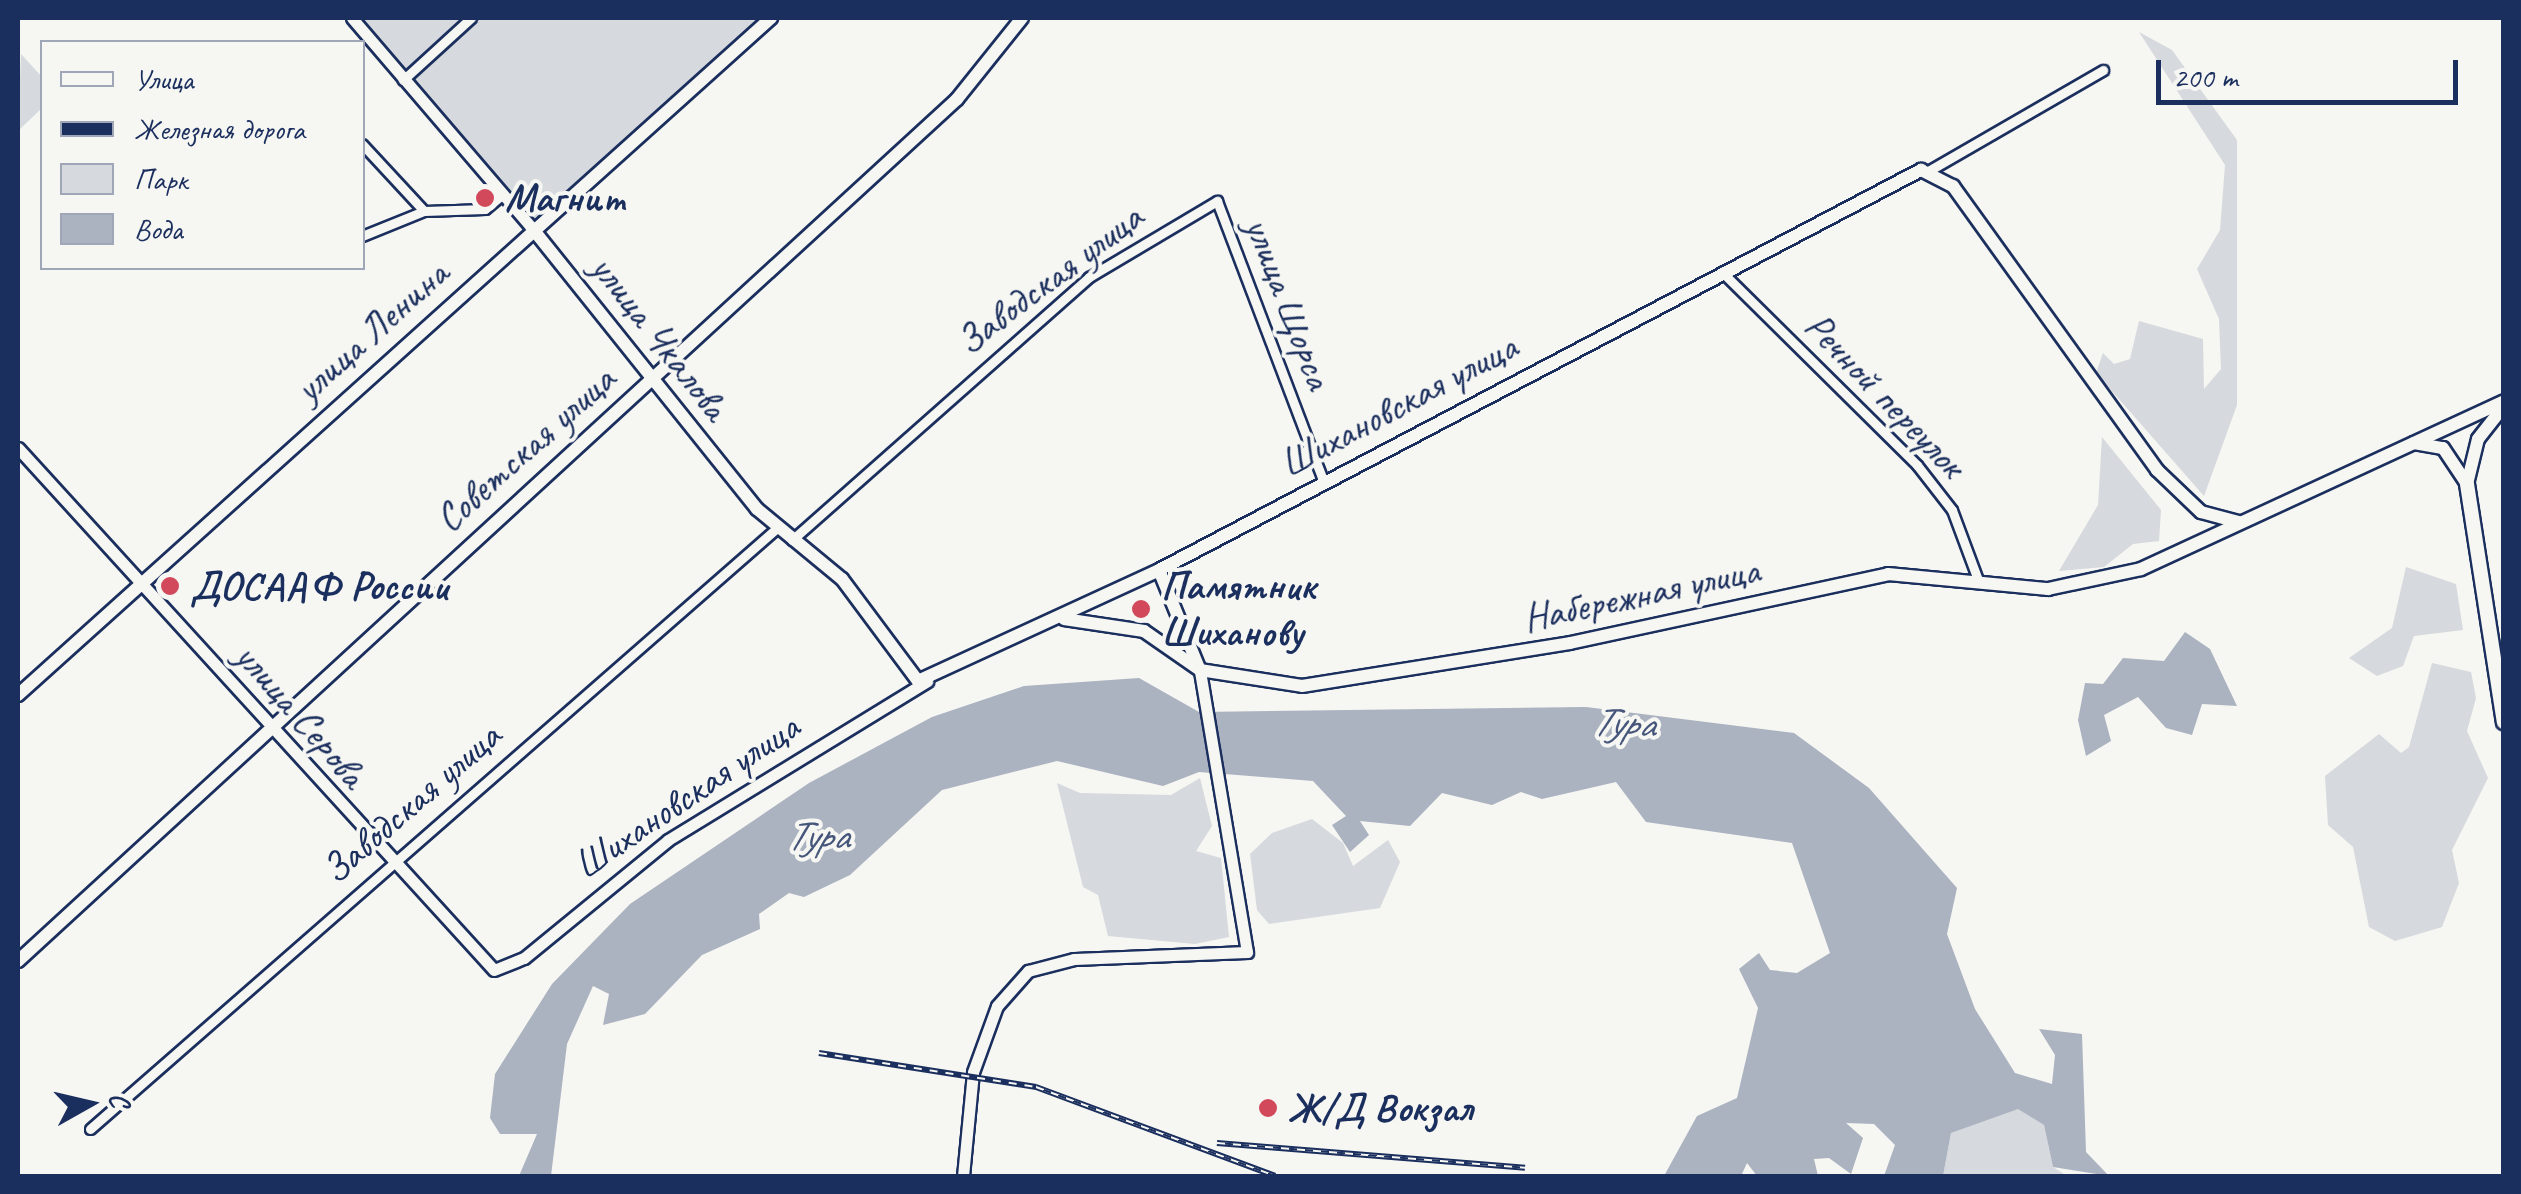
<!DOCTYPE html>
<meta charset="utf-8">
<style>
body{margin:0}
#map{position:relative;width:2521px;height:1194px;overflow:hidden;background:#f6f6f2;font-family:Caveat,sans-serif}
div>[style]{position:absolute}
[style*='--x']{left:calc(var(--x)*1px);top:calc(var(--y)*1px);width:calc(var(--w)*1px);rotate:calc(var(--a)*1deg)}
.green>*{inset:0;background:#d6d9dd}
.water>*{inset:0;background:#abb2c0}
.roads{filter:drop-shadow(2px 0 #1b2f5e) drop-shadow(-2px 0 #1b2f5e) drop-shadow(0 2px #1b2f5e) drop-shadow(0 -2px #1b2f5e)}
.minor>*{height:9px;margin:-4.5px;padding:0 4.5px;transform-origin:4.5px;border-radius:4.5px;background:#f6f6f2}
.tertiary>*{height:11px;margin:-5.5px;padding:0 5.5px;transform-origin:5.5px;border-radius:5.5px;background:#f6f6f2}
.secondary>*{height:12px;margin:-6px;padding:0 6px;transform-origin:6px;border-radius:6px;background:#f6f6f2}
.primary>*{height:14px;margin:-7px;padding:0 7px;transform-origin:7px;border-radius:7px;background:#f6f6f2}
.rail>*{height:6px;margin-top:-3px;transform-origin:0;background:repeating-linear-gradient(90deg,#f6f6f2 0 8px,#1b2f5e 0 16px);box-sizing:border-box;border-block:2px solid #1b2f5e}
.dots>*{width:28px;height:28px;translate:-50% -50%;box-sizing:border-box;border:5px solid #f6f6f2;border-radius:50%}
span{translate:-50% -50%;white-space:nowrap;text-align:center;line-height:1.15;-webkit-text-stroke:8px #f6f6f2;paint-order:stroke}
.poi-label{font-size:40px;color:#1b2f5e;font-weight:700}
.left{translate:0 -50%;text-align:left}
.street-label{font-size:40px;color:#1b2f5e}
.water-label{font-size:42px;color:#46567b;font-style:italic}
.frame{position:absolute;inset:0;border:20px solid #1b2f5e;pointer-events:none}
.legend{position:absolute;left:40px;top:40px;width:325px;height:230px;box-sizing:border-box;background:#f6f6f2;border:2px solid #9ea6b7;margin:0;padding:12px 18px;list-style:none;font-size:30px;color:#1b2f5e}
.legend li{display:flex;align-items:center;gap:20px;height:50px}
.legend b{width:50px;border:2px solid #9ea6b7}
.north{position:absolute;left:40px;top:1054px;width:100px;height:100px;-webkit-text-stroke:8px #f6f6f2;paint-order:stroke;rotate:82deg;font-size:28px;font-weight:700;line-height:40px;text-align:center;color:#1b2f5e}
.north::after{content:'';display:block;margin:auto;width:35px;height:45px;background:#1b2f5e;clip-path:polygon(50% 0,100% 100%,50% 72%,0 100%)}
.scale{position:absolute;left:2156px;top:60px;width:302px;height:45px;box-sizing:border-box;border:5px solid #1b2f5e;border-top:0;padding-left:12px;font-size:30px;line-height:35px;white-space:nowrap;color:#1b2f5e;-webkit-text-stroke:8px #f6f6f2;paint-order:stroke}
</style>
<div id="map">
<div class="green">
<div style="clip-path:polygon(352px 18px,768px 18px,532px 228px)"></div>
<div style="clip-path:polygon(2139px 32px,2172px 50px,2237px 140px,2237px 405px,2204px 496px,2096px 373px,2103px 353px,2114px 364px,2130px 359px,2139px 321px,2203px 339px,2204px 389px,2221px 369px,2219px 319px,2197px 269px,2220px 230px,2225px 165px)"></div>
<div style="clip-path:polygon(21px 54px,42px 77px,42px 108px,18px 131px)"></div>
<div style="clip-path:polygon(2102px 437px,2161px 510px,2159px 541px,2133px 544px,2104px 567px,2059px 571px,2098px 505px)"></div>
<div style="clip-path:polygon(2406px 567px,2456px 584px,2463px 630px,2414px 636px,2403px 666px,2377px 676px,2349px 658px,2392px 628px)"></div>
<div style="clip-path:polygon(2432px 663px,2471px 672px,2476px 698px,2467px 731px,2488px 778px,2452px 850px,2459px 883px,2442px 927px,2395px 941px,2369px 927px,2353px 847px,2328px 825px,2325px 776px,2379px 734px,2401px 753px,2409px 747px)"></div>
<div style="clip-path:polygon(1200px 778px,1212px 826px,1196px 851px,1221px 858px,1229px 937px,1195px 944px,1108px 936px,1098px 895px,1083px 887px,1057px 783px,1080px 793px,1171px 795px)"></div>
<div style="clip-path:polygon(1312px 819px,1343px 843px,1353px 866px,1388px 840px,1400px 862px,1380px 908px,1269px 924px,1257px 910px,1250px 854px,1272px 833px)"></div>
<div style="clip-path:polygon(2018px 1108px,2044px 1125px,2053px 1167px,2067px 1176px,1943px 1176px,1951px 1133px)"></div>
</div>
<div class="water">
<div style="clip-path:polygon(2185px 632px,2210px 649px,2237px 706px,2202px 704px,2192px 735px,2166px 728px,2138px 697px,2104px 715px,2111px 741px,2086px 756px,2078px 720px,2085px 683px,2103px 684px,2123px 658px,2164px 661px)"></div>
<div style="clip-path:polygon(1139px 678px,1199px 712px,1586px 707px,1794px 733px,1869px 788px,1957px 888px,1947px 934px,1975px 1009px,2015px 1073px,2052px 1084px,2055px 1055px,2039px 1029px,2082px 1034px,2086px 1152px,2109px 1176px,2053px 1167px,2044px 1125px,2018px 1109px,1951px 1133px,1943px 1176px,1884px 1176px,1895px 1145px,1874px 1124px,1846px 1123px,1863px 1138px,1851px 1174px,1829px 1158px,1814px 1159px,1818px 1176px,1757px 1176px,1747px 1163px,1741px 1176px,1664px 1176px,1697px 1116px,1737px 1098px,1758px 1008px,1739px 969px,1759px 953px,1770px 970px,1797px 973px,1830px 953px,1792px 843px,1646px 822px,1616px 782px,1542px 799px,1521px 792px,1492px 805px,1442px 793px,1410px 826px,1360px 821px,1369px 835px,1350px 852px,1332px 825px,1346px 816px,1313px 781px,1199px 772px,1163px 786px,1057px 761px,942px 790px,850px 875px,804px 897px,789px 893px,759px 914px,760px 929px,702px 955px,645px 1014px,603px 1025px,609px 994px,593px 986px,567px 1044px,551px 1176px,519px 1176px,537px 1134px,500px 1134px,490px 1118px,495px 1074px,552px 984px,630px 904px,809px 783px,932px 717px,1024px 686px)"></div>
</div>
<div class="roads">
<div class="minor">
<div style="--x:403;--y:80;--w:92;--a:-42.4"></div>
<div style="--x:362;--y:144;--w:91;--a:47.2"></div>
<div style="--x:1930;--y:170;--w:200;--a:-30"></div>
<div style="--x:362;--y:236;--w:67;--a:-22"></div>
<div style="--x:424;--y:211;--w:61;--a:-1.9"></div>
<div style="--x:485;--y:209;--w:23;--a:-40"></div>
<div style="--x:1722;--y:272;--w:274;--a:44.7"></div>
<div style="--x:1917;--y:465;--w:57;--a:52.1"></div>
<div style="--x:1952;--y:510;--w:75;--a:69.6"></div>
<div style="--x:792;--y:540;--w:397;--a:-41.5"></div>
<div style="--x:1089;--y:277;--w:149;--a:-30.7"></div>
<div style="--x:1217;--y:201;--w:301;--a:69.2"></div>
<div style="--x:90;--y:1129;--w:913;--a:-41.18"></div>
</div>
<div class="tertiary">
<div style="--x:352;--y:18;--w:277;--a:49.4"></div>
<div style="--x:18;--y:448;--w:706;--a:47.64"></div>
<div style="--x:494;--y:970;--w:32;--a:-22"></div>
<div style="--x:524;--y:958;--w:186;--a:-39.3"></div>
<div style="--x:668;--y:840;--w:304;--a:-31.5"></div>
<div style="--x:963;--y:1176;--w:104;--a:-84.5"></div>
<div style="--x:973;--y:1072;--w:70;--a:-70"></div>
<div style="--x:997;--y:1006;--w:47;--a:-48.5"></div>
<div style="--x:1028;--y:971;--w:48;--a:-14.6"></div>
<div style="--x:1074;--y:959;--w:173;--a:-2.3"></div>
<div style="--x:1247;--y:952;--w:286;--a:-99.5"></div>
</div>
<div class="secondary">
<div style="--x:532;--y:228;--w:360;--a:51.3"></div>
<div style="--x:757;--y:509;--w:110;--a:39.5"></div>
<div style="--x:842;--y:579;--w:127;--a:53.3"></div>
<div style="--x:918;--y:681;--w:265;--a:-24.7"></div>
<div style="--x:1159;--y:570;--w:861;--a:-27.7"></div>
<div style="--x:1921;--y:170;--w:36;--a:27"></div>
<div style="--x:1953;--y:186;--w:350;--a:54.3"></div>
<div style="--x:2157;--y:470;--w:61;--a:43.7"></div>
<div style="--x:2201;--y:512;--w:39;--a:15"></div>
<div style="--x:2414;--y:443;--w:29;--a:10"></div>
<div style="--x:2443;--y:448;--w:43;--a:56.3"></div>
<div style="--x:2467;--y:484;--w:46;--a:-76.3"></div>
<div style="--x:2478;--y:439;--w:42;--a:-51.8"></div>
<div style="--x:1159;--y:570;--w:106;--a:67.8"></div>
<div style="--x:1064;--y:619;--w:81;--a:8.5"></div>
<div style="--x:1144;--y:631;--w:68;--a:34.9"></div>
<div style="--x:1200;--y:670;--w:103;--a:8.9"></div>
<div style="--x:1302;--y:686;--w:271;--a:-9.1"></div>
<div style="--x:1570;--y:643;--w:325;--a:-12.2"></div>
<div style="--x:1888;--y:574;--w:161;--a:5.4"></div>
<div style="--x:2048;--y:589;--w:95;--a:-12.1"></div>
<div style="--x:2141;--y:569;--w:400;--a:-24.8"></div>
<div style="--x:18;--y:695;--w:1013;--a:-41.96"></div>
<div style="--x:18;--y:961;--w:1275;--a:-42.55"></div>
<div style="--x:957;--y:99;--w:104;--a:-51.3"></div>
</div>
<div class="primary">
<div style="--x:2467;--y:484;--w:241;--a:81.2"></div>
</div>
</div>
<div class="rail">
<div style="--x:819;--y:1053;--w:220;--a:8.9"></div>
<div style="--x:1036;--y:1087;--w:255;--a:20.4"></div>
<div style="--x:1217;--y:1143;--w:309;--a:4.6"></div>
</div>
<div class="dots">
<div style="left:485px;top:198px;background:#d1495b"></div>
<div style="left:170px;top:586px;background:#d1495b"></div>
<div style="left:1141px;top:609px;background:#d1495b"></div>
<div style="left:1268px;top:1108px;background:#d1495b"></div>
</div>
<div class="poi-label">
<span class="left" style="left:505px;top:198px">Магнит</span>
<span class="left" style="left:190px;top:586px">ДОСААФ России</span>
<span class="left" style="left:1161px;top:609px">Памятник<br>Шиханову</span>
<span class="left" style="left:1288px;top:1108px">Ж/Д Вокзал</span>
</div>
<div class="street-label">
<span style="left:1049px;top:279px;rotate:-37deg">Заводская улица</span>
<span style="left:1289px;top:303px;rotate:69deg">улица Щорса</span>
<span style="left:371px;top:331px;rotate:-42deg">улица Ленина</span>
<span style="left:660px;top:337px;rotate:52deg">улица Чкалова</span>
<span style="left:1885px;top:395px;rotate:46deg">Речной переулок</span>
<span style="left:1398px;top:405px;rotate:-28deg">Шихановская улица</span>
<span style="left:525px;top:449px;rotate:-42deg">Советская улица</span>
<span style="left:1641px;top:594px;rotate:-12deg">Набережная улица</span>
<span style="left:301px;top:715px;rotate:49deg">улица Серова</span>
<span style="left:686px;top:796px;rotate:-34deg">Шихановская улица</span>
<span style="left:411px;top:803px;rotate:-41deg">Заводская улица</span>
</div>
<div class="water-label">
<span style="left:1623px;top:723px;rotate:3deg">Тура</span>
<span style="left:817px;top:836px">Тура</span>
</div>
<div class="frame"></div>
<ul class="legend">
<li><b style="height:12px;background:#f6f6f2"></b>Улица</li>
<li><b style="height:12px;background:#1b2f5e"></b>Железная дорога</li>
<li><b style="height:28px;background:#d6d9dd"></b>Парк</li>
<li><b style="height:28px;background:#abb2c0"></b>Вода</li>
</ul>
<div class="north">С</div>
<div class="scale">200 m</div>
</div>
